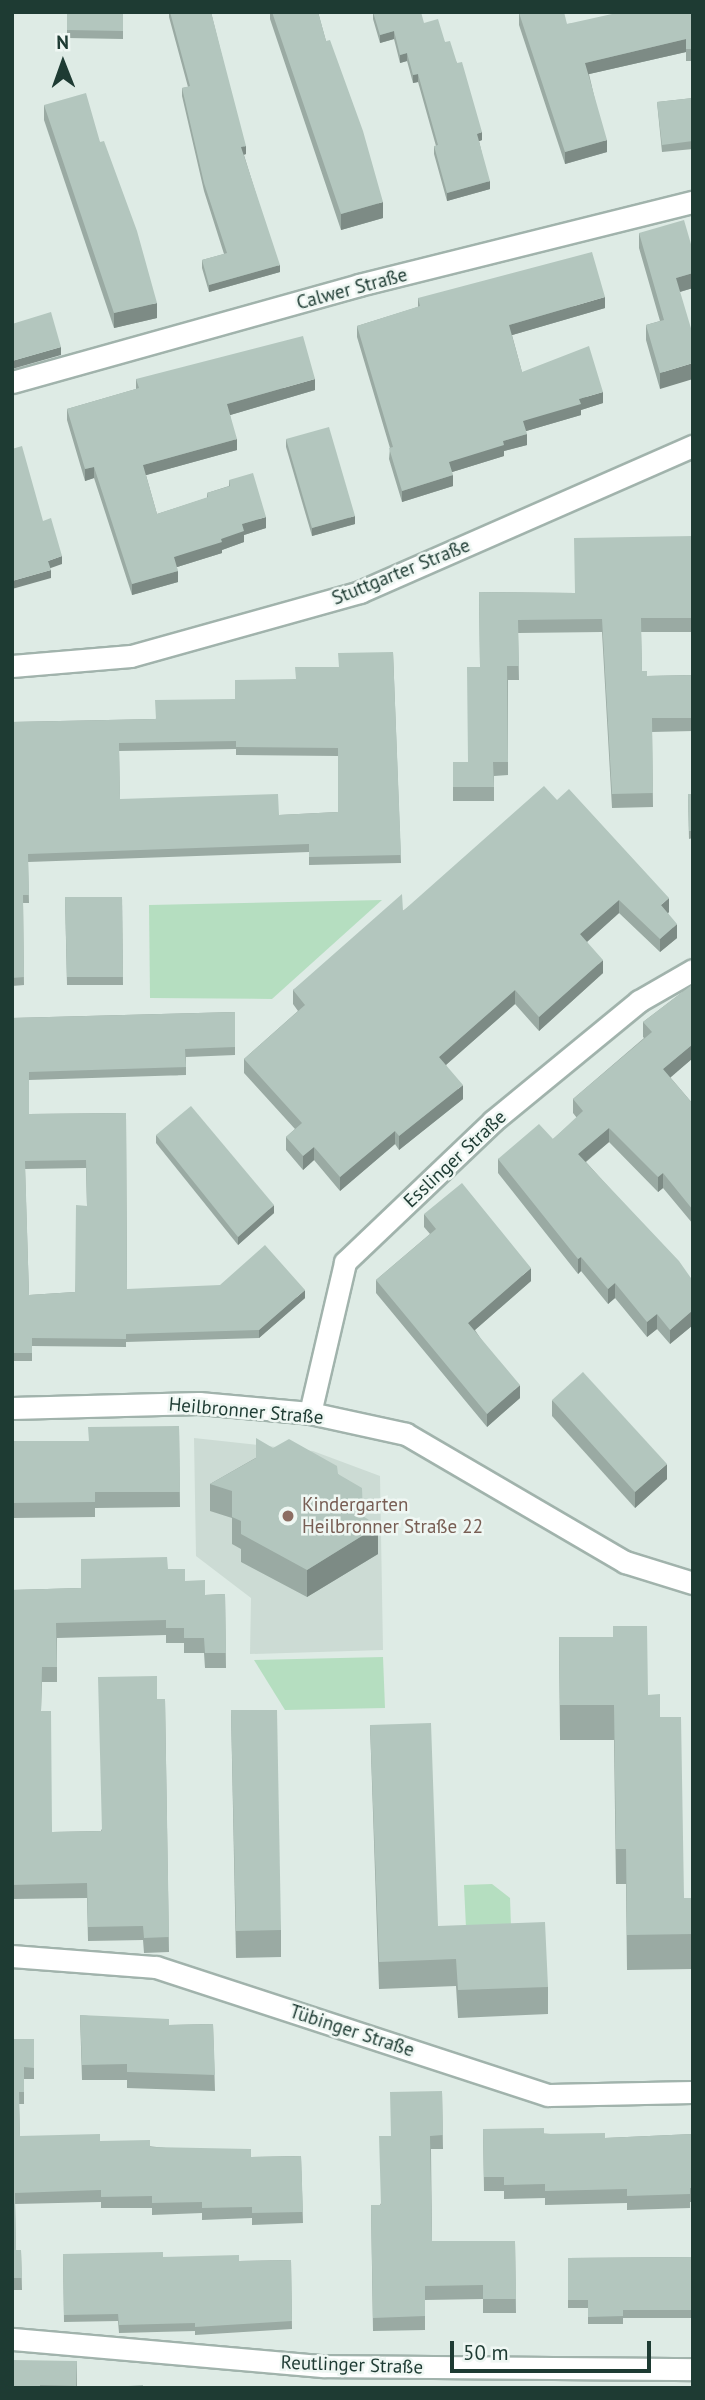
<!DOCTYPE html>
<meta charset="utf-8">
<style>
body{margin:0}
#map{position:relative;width:705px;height:2400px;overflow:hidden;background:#deebe5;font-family:"PT Sans",sans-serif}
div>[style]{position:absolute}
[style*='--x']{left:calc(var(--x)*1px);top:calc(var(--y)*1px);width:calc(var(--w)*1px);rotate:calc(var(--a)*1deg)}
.built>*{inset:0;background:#ccdbd4}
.green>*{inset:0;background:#b5dec0}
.roads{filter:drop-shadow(2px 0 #a1b3ac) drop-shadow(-2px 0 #a1b3ac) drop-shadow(0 2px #a1b3ac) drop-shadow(0 -2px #a1b3ac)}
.street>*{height:21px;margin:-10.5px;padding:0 10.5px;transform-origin:10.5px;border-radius:10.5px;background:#fff}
.wall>*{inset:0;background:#9aaaa3}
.shaded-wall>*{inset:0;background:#7d8b85}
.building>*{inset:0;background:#b3c6be}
.dots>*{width:19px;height:19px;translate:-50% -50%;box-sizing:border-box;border:4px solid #eff7f3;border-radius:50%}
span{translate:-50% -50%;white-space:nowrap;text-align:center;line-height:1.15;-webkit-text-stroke:5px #eff7f3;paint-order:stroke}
.street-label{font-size:19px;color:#1e3b33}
.education-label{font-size:19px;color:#785e54}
.left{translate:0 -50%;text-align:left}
.frame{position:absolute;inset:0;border:14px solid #1e3b33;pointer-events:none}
.north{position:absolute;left:28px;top:28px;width:70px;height:70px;-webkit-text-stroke:5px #eff7f3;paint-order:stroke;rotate:359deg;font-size:19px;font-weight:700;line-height:28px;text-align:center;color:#1e3b33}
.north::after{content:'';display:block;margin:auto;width:24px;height:32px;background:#1e3b33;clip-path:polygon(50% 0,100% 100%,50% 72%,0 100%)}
.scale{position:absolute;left:450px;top:2341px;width:201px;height:32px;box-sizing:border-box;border:4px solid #1e3b33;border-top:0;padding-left:9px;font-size:21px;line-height:24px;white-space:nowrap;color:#1e3b33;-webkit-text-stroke:5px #eff7f3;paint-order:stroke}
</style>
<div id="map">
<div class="built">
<div style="clip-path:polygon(194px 1438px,313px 1451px,380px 1476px,383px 1650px,250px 1654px,251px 1598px,196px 1556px)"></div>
</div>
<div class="green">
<div style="clip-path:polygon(382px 900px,272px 999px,150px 998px,149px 905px)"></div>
<div style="clip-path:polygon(383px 1657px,385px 1708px,285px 1710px,254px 1660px)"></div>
<div style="clip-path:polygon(492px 1884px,510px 1898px,511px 1927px,466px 1928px,464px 1885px)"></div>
</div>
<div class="roads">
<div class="street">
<div style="--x:12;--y:382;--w:360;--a:-15.6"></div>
<div style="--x:359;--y:285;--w:344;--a:-14"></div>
<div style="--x:12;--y:666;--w:119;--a:-4.8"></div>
<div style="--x:131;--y:656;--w:238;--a:-15.6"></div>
<div style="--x:360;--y:592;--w:364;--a:-23.7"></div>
<div style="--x:12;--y:1408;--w:187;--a:-1.5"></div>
<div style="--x:199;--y:1403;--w:111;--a:5.1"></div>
<div style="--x:310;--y:1413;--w:98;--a:12.3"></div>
<div style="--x:406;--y:1434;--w:254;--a:30.3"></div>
<div style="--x:625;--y:1562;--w:71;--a:17.2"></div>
<div style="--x:310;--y:1413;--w:155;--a:-76.9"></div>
<div style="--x:345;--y:1262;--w:204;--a:-43.6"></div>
<div style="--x:493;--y:1121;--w:189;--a:-39.4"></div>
<div style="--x:639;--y:1001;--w:62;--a:-29.9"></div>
<div style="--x:12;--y:1956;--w:144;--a:4.4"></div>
<div style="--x:156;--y:1967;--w:412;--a:18.1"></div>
<div style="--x:548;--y:2095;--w:145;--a:-1.2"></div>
<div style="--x:12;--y:2339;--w:312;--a:5"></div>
<div style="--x:323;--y:2366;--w:370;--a:0.5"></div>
</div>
</div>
<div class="wall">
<div style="clip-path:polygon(67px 12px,123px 12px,123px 39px,67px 38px)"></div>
<div style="clip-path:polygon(169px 12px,211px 12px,246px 154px,244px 155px,280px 272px,209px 292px,202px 268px,202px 260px,224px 254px,204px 191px,182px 96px,182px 88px,188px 87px,169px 17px)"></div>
<div style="clip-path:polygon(270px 12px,318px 12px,326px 41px,383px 218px,341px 230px,270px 19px)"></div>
<div style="clip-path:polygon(373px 12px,424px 23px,445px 42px,457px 63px,482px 140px,479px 141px,490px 189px,447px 201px,434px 154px,434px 146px,436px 146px,418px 82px,413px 83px,407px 61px,400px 63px,394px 39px,380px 43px,373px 19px)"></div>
<div style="clip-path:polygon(693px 12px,693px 61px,686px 61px,686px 52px,589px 74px,607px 152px,565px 164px,519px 25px,519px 13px,567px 24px)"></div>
<div style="clip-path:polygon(693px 98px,693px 149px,662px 152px,657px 102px)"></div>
<div style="clip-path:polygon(44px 105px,100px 142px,157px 318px,114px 328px,44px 120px)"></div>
<div style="clip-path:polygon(639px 233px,693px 251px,693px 288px,680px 292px,660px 389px,646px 340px,646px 325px,660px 321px,639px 248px)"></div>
<div style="clip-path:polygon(418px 298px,605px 308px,512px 335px,522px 372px,603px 403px,581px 410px,581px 415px,526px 431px,527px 445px,504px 451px,504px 456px,452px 472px,453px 486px,402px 502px,389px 459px,390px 448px,357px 337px,357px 326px,418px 307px)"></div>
<div style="clip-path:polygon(136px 379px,315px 390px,230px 415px,237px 450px,146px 475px,157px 514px,207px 498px,207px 493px,229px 486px,229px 480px,266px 528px,244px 535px,244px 542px,222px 550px,222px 553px,177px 567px,178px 582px,132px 595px,94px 478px,85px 481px,67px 420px,67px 409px,136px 389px)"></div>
<div style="clip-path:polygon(286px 439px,355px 524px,312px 536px,286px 447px)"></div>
<div style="clip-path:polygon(693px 536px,693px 632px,641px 632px,642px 671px,647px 676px,693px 675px,693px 731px,652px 732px,653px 807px,612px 808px,602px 632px,518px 633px,519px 680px,508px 680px,508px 775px,494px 776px,494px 801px,453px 801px,453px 762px,468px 762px,480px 667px,479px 592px,575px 593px)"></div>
<div style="clip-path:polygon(evenodd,393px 652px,401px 863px,309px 865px,309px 852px,28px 862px,29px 903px,23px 903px,24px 985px,12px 986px,12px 722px,155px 719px,235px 699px,296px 679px,393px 652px,236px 749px,236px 755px,338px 756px,338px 812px,279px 815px,120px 799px,119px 751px,236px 749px)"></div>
<div style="clip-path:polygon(688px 794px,693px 794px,693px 838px,689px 839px)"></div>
<div style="clip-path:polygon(557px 800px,669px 912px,668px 913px,677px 938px,660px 952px,619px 913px,587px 942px,603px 973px,539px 1031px,515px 1004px,446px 1065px,463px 1099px,399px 1150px,395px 1144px,340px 1191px,314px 1160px,303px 1170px,286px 1150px,286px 1137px,295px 1129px,244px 1073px,244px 1059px,298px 1011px,293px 1004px,293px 990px)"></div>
<div style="clip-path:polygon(65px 897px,122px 897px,123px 985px,67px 985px)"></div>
<div style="clip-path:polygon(693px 984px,693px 1058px,670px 1077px,693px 1104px,693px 1224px,663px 1188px,658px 1192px,609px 1142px,586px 1162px,693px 1281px,693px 1325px,670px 1344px,657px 1329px,647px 1337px,615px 1298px,608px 1304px,581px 1271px,578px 1274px,498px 1173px,498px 1159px,553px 1139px,577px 1118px,573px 1113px,573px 1099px,644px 1038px,643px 1037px,643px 1022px)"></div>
<div style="clip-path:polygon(evenodd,235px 1012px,235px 1055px,186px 1057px,186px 1075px,29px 1080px,29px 1114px,126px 1113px,127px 1289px,305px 1298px,259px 1338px,126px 1342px,126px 1347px,32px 1346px,32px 1361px,12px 1361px,12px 1018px,235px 1012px,86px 1168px,87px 1206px,75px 1292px,29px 1295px,25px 1169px,86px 1168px)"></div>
<div style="clip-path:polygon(156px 1135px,274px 1213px,238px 1245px,156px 1143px)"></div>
<div style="clip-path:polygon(424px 1214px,531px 1281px,475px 1330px,520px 1398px,487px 1427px,376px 1293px,376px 1280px,430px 1234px,424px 1227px)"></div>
<div style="clip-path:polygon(552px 1400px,667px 1479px,635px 1508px,552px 1416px)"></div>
<div style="clip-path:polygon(179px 1426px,180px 1507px,95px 1508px,95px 1517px,12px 1518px,12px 1441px,88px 1441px)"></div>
<div style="clip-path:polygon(273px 1448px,338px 1474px,363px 1516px,378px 1554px,307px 1597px,241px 1562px,241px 1549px,232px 1544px,232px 1518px,210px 1511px,210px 1484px)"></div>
<div style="clip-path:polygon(168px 1569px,205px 1595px,225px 1594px,226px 1668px,205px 1668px,204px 1653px,184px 1653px,184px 1643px,166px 1643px,166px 1635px,57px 1638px,57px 1682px,42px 1682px,41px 1711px,52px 1832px,101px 1831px,157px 1699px,165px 1699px,169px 1952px,144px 1953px,143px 1940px,88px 1941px,87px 1898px,12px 1899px,12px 1590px,81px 1588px)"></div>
<div style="clip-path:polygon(559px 1637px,648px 1695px,660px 1717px,684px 1898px,693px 1898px,693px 1969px,627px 1970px,626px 1884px,616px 1884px,614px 1740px,560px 1740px)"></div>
<div style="clip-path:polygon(231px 1710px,281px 1930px,281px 1957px,236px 1958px)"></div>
<div style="clip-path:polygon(370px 1725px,438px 1926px,548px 1987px,548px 2014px,458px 2018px,456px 1986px,379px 1989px)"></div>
<div style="clip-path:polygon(80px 2015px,169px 2025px,213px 2024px,215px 2091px,127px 2088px,127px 2080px,82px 2080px)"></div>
<div style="clip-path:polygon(12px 2039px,34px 2039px,34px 2079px,24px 2079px,24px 2104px,19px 2104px,20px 2136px,100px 2141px,251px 2157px,301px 2156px,303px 2223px,252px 2225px,252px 2218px,202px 2220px,202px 2213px,152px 2215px,152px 2208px,101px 2208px,101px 2202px,15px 2204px,16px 2250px,21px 2250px,22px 2290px,12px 2290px)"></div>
<div style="clip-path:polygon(442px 2091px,443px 2149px,431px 2149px,432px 2241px,515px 2241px,516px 2313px,483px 2313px,483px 2299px,425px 2300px,425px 2330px,373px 2331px,371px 2205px,380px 2205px)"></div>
<div style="clip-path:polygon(483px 2129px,605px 2138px,693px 2134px,693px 2202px,690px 2202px,690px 2208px,627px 2210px,627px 2203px,545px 2205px,545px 2198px,504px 2199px,504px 2191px,484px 2191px)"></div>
<div style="clip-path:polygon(63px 2254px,163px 2257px,239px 2261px,291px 2260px,292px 2329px,195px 2335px,195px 2331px,119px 2333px,118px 2321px,64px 2322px)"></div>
<div style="clip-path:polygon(693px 2257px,693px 2318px,623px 2318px,623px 2324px,588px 2324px,588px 2308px,568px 2308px,568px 2258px)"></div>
<div style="clip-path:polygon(77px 2361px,77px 2388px,12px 2388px)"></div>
</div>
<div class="shaded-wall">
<div style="clip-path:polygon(394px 31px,394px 39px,380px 43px,380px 35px)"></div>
<div style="clip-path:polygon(686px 39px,686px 52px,585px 75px,585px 63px)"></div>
<div style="clip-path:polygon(407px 53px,407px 61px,400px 63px,400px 55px)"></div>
<div style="clip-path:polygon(418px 74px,418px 82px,413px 83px,413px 75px)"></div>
<div style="clip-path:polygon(482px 132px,482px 140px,477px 142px,477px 134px)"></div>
<div style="clip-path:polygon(607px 140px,607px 152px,565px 164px,565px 152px)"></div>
<div style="clip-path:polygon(246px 146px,246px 154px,241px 155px,241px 147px)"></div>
<div style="clip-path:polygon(490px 181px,490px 189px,447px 201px,447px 193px)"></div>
<div style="clip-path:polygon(383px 202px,383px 218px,341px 230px,341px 214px)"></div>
<div style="clip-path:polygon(280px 265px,280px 272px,209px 292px,209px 285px)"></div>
<div style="clip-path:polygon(693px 273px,693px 288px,676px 293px,676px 278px)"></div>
<div style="clip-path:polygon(605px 297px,605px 308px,509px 336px,509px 325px)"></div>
<div style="clip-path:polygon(157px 303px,157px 318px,114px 328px,114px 313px)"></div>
<div style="clip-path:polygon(61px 347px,61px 355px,12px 369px,12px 361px)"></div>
<div style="clip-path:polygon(693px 363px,693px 379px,660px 389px,660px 373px)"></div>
<div style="clip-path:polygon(315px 379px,315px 390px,227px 416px,227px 404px)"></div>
<div style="clip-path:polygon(603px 392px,603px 403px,581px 410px,581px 415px,523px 432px,523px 421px,579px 399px)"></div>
<div style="clip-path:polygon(527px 434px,527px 445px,504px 451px,504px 456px,449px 473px,449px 462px,503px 441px)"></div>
<div style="clip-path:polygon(237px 439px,237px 450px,143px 476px,143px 465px)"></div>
<div style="clip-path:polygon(94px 467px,94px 478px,85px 481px,85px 469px)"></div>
<div style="clip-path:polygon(453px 475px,453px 486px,402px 502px,402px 491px)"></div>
<div style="clip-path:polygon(355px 516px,355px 524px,312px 536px,312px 528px)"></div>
<div style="clip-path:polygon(266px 517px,266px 528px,244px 535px,244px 542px,222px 550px,222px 553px,174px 568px,174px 557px,221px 539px,242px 524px)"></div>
<div style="clip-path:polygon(62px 556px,62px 564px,48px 569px,48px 561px)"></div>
<div style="clip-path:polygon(51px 570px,51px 578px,12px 589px,12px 581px)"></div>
<div style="clip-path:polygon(178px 571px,178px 582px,132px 595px,132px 584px)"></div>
<div style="clip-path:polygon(669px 898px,669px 912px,661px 919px,661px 905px)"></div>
<div style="clip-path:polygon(619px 900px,619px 913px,580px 948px,580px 934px)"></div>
<div style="clip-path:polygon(677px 924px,677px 938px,660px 952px,660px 939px)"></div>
<div style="clip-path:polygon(603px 960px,603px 973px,539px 1031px,539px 1017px)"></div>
<div style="clip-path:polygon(515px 990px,515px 1004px,439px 1071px,439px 1057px)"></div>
<div style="clip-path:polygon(693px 1044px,693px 1058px,663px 1084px,663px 1069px)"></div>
<div style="clip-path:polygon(463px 1085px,463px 1099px,399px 1150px,399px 1136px)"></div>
<div style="clip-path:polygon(609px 1128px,609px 1142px,578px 1168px,578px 1154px)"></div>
<div style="clip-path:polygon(395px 1131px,395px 1144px,340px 1191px,340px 1177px)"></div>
<div style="clip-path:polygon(314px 1147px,314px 1160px,303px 1170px,303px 1156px)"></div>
<div style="clip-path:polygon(663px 1173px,663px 1188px,658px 1192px,658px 1177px)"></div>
<div style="clip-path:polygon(274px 1205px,274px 1213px,238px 1245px,238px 1237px)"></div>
<div style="clip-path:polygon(581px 1257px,581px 1271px,578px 1274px,578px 1259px)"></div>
<div style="clip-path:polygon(531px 1268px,531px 1281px,468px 1336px,468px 1323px)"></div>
<div style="clip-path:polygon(615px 1283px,615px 1298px,608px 1304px,608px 1289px)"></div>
<div style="clip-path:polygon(305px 1290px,305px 1298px,259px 1338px,259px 1330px)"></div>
<div style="clip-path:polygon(693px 1310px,693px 1325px,670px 1344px,670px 1330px)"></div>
<div style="clip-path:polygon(657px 1314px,657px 1329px,647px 1337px,647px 1322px)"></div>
<div style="clip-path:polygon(520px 1385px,520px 1398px,487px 1427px,487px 1414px)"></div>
<div style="clip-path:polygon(667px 1464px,667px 1479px,635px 1508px,635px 1492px)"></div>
<div style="clip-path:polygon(378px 1526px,378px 1554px,307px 1597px,307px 1570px)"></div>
</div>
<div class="building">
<div style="clip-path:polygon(67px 12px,123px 12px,123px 31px,67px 30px)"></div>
<div style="clip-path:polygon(170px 12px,211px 12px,246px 146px,241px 147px,280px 265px,209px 285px,202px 260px,227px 253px,204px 183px,182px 88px,190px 86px)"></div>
<div style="clip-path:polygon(272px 12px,318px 12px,326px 41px,330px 40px,363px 131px,383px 202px,341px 214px)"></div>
<div style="clip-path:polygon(373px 12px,421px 12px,424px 23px,438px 19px,445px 42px,450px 41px,457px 63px,462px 62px,482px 132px,477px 134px,490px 181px,447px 193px,434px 146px,438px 145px,418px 74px,413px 75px,407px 53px,400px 55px,394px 31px,380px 35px)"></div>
<div style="clip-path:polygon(520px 12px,564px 12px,567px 24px,621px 12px,693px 12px,693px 49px,686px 49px,686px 39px,585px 63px,607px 140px,565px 152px,519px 13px)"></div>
<div style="clip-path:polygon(86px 93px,100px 142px,104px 141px,137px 231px,157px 303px,114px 313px,44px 105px)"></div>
<div style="clip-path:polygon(693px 98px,693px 141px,662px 145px,657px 102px)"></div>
<div style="clip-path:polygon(684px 220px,693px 251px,693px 273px,676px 278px,693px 335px,693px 363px,660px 373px,646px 325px,664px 320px,639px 233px)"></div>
<div style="clip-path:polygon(592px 252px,605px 297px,509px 325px,522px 372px,589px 346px,603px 392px,579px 399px,581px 404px,523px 421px,527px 434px,503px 441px,504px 445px,449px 462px,453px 475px,402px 491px,389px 448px,393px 447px,357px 326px,420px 306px,418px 298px)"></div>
<div style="clip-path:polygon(51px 312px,61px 347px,12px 361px,12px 324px)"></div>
<div style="clip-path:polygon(303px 336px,315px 379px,227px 404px,237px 439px,143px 465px,157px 514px,208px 497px,207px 493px,230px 486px,229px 480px,253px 473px,266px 517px,242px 524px,244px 531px,221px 539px,222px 542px,174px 557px,178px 571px,132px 584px,94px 467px,85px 469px,67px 409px,139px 388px,136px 379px)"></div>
<div style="clip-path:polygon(329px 427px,355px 516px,312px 528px,286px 439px)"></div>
<div style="clip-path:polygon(22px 446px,43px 521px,51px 518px,62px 556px,48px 561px,51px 570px,12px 581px,12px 449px)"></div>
<div style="clip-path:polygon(693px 536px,693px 618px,641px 618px,642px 671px,647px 671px,647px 676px,693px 675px,693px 718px,652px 718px,653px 793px,612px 794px,602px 619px,518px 620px,519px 666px,507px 666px,508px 762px,493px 762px,494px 787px,453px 787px,453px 762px,468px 762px,467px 667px,480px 667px,479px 592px,575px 593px,574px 538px)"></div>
<div style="clip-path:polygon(evenodd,393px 652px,401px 855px,309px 857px,309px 844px,28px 854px,29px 895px,23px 895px,24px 977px,12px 978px,12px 815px,14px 815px,12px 813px,12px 722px,156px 719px,155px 700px,235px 699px,235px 680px,296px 679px,295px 667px,339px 667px,338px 653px,393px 652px,236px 741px,236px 747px,338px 748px,338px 812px,279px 815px,278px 794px,120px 799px,119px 743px,236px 741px)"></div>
<div style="clip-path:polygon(544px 786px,557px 800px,569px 789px,669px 898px,661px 905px,677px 924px,660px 939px,619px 900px,580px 934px,603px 960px,539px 1017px,515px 990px,439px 1057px,463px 1085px,399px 1136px,395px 1131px,340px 1177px,314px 1147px,303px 1156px,286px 1137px,302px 1123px,244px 1059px,305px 1005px,293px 990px,402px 894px,403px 911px)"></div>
<div style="clip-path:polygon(688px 794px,693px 794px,693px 831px,689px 831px)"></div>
<div style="clip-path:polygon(65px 897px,122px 897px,123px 977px,67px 977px)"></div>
<div style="clip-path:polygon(693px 984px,693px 1044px,663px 1069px,693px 1104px,693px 1210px,663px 1173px,658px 1177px,609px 1128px,578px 1154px,679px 1261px,693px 1281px,693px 1310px,670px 1330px,657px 1314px,647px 1322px,615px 1283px,608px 1289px,581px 1257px,578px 1259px,498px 1159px,539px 1124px,553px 1139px,583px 1111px,573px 1099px,652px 1032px,643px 1022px)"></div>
<div style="clip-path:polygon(evenodd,235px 1012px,235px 1047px,185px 1049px,186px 1067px,29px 1072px,29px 1114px,126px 1113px,127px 1289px,220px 1285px,265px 1245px,305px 1290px,259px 1330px,126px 1334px,126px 1339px,32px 1338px,32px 1353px,12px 1353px,12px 1018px,235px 1012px,86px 1160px,87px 1206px,76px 1205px,75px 1292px,29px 1295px,25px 1161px,86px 1160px)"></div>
<div style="clip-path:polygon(191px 1106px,274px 1205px,238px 1237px,156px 1135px)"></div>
<div style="clip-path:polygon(462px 1183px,531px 1268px,468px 1323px,520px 1385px,487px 1414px,376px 1280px,436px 1229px,424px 1214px)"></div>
<div style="clip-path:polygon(583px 1372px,667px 1464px,635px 1492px,552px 1400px)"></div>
<div style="clip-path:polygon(179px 1426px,180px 1492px,95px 1492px,95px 1502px,12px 1503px,12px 1441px,89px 1441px,88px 1427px)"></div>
<div style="clip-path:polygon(256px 1438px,273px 1448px,289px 1439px,337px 1466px,338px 1474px,362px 1488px,363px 1516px,378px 1526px,307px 1570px,241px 1534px,241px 1521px,232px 1517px,232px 1491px,210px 1484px,256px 1458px)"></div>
<div style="clip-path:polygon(167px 1557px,168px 1569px,185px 1569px,185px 1581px,205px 1580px,205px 1595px,225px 1594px,226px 1653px,205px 1653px,204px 1638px,184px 1638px,184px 1628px,166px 1628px,166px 1620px,56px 1623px,57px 1667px,42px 1667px,41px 1711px,51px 1711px,52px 1832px,102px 1831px,98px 1677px,157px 1676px,157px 1699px,165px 1699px,169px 1937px,144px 1938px,143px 1926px,88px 1927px,87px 1883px,12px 1885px,12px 1590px,81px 1588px,81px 1559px)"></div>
<div style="clip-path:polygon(613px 1626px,647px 1626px,648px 1695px,660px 1694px,660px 1717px,681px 1717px,684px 1898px,693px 1898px,693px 1934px,627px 1935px,626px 1849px,616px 1849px,614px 1705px,560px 1705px,559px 1637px,613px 1637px)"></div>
<div style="clip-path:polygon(231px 1710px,277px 1710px,281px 1930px,236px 1931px)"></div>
<div style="clip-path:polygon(431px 1723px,438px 1926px,545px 1922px,548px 1987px,458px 1990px,456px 1959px,379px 1962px,370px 1725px)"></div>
<div style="clip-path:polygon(80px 2015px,169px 2019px,169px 2025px,213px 2024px,215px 2075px,127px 2072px,127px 2064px,82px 2065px)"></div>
<div style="clip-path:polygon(12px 2039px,34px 2039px,34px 2068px,24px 2067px,24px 2092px,19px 2092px,20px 2136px,100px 2134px,100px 2141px,150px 2140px,150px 2147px,251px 2149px,251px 2157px,301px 2156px,303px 2212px,252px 2213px,252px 2207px,202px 2208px,202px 2202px,152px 2203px,152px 2196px,101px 2197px,101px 2190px,15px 2193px,16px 2250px,21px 2250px,22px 2278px,12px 2278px)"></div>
<div style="clip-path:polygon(442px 2091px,443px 2135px,430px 2136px,432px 2241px,515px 2241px,516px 2299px,483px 2299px,483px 2285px,425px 2286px,425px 2316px,373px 2318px,371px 2205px,381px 2205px,379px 2136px,391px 2136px,390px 2092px)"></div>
<div style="clip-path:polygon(544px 2128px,544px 2134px,605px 2133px,605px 2138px,693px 2134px,693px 2188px,690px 2188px,690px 2194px,627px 2196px,627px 2189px,545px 2191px,545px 2184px,504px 2185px,504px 2177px,484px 2177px,483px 2129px)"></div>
<div style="clip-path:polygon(163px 2252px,163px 2257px,239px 2255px,239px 2261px,291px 2260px,292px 2321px,195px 2327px,195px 2323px,119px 2325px,118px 2314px,64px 2315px,63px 2254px)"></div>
<div style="clip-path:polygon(693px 2257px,693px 2310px,623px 2310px,623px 2316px,588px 2317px,588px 2300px,568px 2300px,568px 2258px)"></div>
<div style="clip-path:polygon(12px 2360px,77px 2361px,76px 2386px,40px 2385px,40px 2388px,12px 2388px)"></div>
<div style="clip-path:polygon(143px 2385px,143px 2388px,99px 2388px)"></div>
</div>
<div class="dots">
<div style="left:288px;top:1516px;background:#8d6e63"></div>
</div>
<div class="street-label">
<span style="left:352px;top:289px;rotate:-15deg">Calwer Straße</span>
<span style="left:401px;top:572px;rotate:-22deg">Stuttgarter Straße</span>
<span style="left:455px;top:1159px;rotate:-43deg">Esslinger Straße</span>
<span style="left:246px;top:1411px;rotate:5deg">Heilbronner Straße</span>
<span style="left:352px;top:2031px;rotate:18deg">Tübinger Straße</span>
<span style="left:352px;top:2365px;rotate:2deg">Reutlinger Straße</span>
</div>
<div class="education-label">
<span class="left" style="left:302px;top:1516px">Kindergarten<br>Heilbronner Straße 22</span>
</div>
<div class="frame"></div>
<div class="north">N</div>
<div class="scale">50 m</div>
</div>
